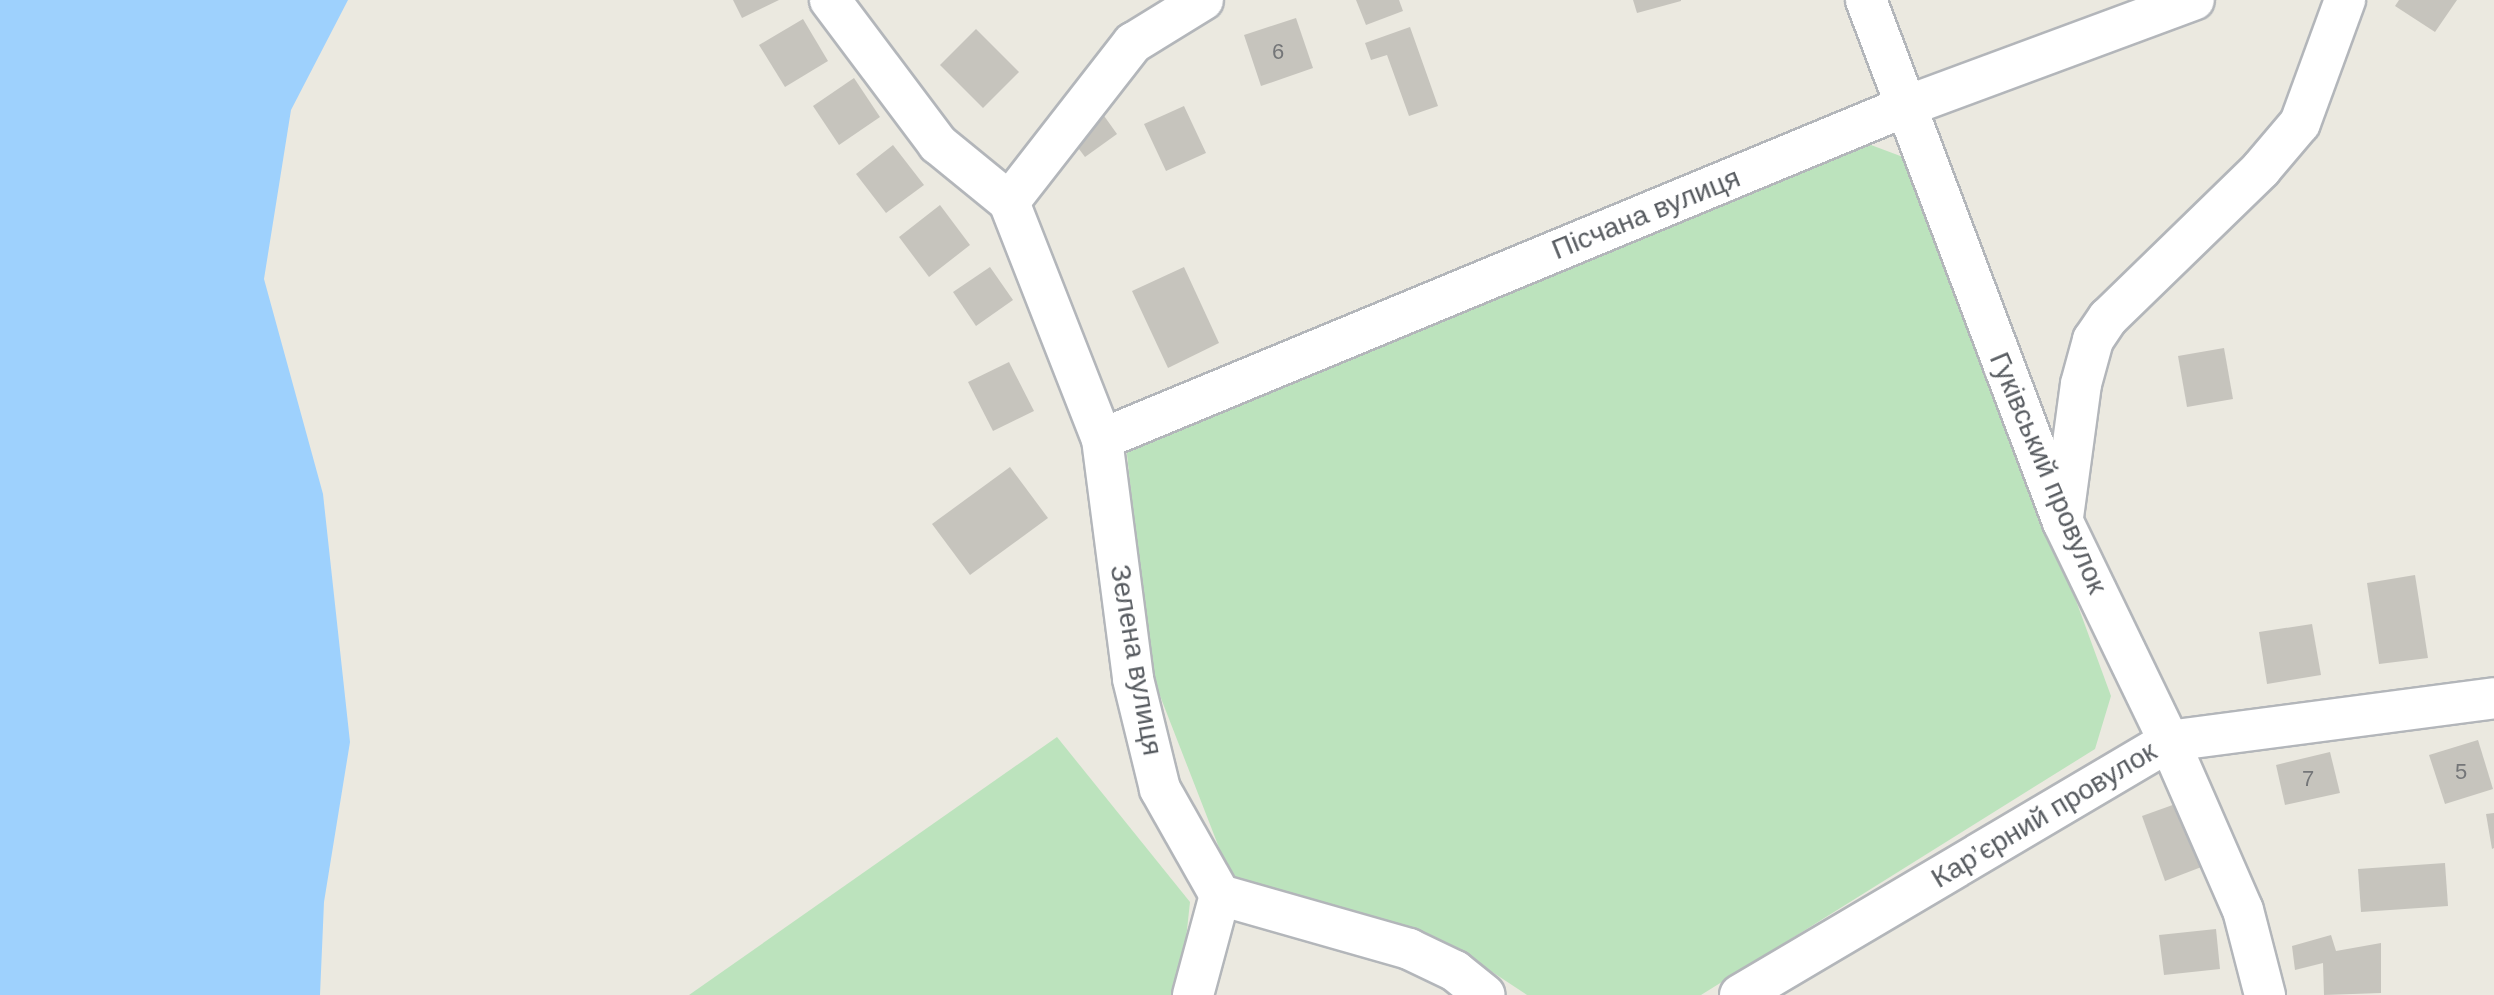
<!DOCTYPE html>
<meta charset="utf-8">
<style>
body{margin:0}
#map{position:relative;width:2494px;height:995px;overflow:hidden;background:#ebe9e0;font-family:Helvetica,sans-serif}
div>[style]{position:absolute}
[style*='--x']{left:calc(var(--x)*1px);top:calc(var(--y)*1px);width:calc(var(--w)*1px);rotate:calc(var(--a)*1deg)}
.green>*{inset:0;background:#bce3bd}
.water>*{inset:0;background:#9ed1fd}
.building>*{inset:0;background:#c6c4bd}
.roads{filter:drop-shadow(2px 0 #b3b6ba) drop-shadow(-2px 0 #b3b6ba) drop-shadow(0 2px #b3b6ba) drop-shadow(0 -2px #b3b6ba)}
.street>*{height:40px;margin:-20px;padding:0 20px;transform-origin:20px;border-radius:20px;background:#fff}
span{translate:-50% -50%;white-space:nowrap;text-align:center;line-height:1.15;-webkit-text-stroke:8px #fff;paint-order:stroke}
.number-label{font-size:22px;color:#747678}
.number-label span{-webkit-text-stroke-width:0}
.street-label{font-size:28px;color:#585c61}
</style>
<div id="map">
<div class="green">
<div style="clip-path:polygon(1871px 145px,1903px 157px,1922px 191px,2049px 527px,2111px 696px,2095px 749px,1701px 995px,1527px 995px,1477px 962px,1402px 931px,1232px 881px,1150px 670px,1126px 445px,1844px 147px)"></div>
<div style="clip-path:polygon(1057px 737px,1190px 902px,1180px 995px,689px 995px)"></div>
</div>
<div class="water">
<div style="clip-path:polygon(0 0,348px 0,291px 110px,264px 279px,323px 494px,350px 742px,324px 902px,320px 995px,0 995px)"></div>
</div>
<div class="building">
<div style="clip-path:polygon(733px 0,779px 0,742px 18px)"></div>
<div style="clip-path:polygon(1356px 0,1399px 0,1403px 11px,1366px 25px)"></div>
<div style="clip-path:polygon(1633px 0,1681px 0,1681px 1px,1637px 13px)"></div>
<div style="clip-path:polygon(2399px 0,2457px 0,2435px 32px,2395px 6px)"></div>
<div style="clip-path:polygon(1296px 18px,1313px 68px,1261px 86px,1244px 35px)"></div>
<div style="clip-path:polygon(803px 19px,828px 61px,785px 87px,759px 45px)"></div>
<div style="clip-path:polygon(1410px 27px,1438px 106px,1409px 116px,1387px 55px,1371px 60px,1365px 43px)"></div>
<div style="clip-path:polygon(976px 29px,1019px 72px,983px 108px,940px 65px)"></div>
<div style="clip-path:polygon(854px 78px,880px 117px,839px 145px,813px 106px)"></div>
<div style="clip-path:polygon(1184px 106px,1206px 153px,1166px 171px,1144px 124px)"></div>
<div style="clip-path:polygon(1102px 113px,1117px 134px,1085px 157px,1070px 137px)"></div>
<div style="clip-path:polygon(893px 145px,924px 185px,886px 213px,856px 174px)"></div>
<div style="clip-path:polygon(940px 205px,970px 245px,929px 277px,899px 237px)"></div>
<div style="clip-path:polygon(990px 267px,1013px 300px,976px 326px,953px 292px)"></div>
<div style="clip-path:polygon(1184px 267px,1219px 343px,1168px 368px,1132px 291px)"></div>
<div style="clip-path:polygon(2224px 348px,2233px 399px,2187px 407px,2178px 356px)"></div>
<div style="clip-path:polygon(1009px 362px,1034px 411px,993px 431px,968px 382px)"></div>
<div style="clip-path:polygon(1010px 467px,1048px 518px,970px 575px,932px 524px)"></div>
<div style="clip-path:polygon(2415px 575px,2428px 658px,2379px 664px,2367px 583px)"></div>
<div style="clip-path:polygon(2312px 624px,2321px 675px,2267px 684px,2259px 632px)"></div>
<div style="clip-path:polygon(2478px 740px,2493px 789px,2445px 804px,2429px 755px)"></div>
<div style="clip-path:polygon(2330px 752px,2340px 793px,2285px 805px,2276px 765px)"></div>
<div style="clip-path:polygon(2181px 802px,2204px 866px,2165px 881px,2142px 816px)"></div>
<div style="clip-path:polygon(2494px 813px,2494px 848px,2492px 849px,2486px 814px)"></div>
<div style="clip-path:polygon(2445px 863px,2448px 906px,2361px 912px,2358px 869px)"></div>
<div style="clip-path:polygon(2216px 929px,2220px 969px,2164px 975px,2159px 935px)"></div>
<div style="clip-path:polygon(2331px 935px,2336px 951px,2381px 943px,2381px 993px,2324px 995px,2323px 963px,2295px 970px,2292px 946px)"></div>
</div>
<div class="roads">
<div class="street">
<div style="--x:830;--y:0;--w:180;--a:53.1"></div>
<div style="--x:938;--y:144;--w:92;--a:39.2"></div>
<div style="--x:1009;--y:202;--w:255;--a:68.6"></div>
<div style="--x:1102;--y:439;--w:242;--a:82.6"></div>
<div style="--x:1133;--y:679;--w:113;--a:76.2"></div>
<div style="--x:1160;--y:789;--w:122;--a:60.5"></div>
<div style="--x:1220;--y:895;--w:197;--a:15.9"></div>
<div style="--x:1409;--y:949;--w:51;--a:25.6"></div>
<div style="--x:1455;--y:971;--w:38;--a:39"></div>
<div style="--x:1866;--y:0;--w:558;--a:69.32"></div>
<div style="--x:2063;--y:522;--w:243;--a:64.2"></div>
<div style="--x:2169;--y:741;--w:184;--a:66.4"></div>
<div style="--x:2243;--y:910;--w:88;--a:75.5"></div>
<div style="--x:1009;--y:202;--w:202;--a:-52.1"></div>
<div style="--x:1133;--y:43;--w:82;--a:-31.6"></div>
<div style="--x:1102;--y:439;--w:868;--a:-22.49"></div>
<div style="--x:1904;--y:107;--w:309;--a:-20.3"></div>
<div style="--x:2063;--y:517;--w:134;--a:-82.3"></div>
<div style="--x:2081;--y:384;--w:46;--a:-74.7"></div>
<div style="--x:2093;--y:340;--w:27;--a:-56"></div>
<div style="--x:2108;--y:318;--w:214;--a:-44.2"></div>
<div style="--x:2261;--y:169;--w:60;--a:-49.7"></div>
<div style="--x:2300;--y:123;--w:131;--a:-69.9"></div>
<div style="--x:1193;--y:995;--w:104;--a:-74.9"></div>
<div style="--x:1740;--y:995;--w:499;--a:-30.6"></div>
<div style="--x:2169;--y:741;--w:328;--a:-7.5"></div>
</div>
</div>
<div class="number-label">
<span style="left:1278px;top:52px">6</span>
<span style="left:2461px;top:772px">5</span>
<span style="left:2308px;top:779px">7</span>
</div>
<div class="street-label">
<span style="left:1646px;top:214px;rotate:-22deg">Пісчана вулиця</span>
<span style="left:2048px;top:473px;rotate:67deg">Гуківський провулок</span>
<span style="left:1136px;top:660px;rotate:80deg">Зелена вулиця</span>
<span style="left:2044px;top:815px;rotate:-31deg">Кар’єрний провулок</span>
</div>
</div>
